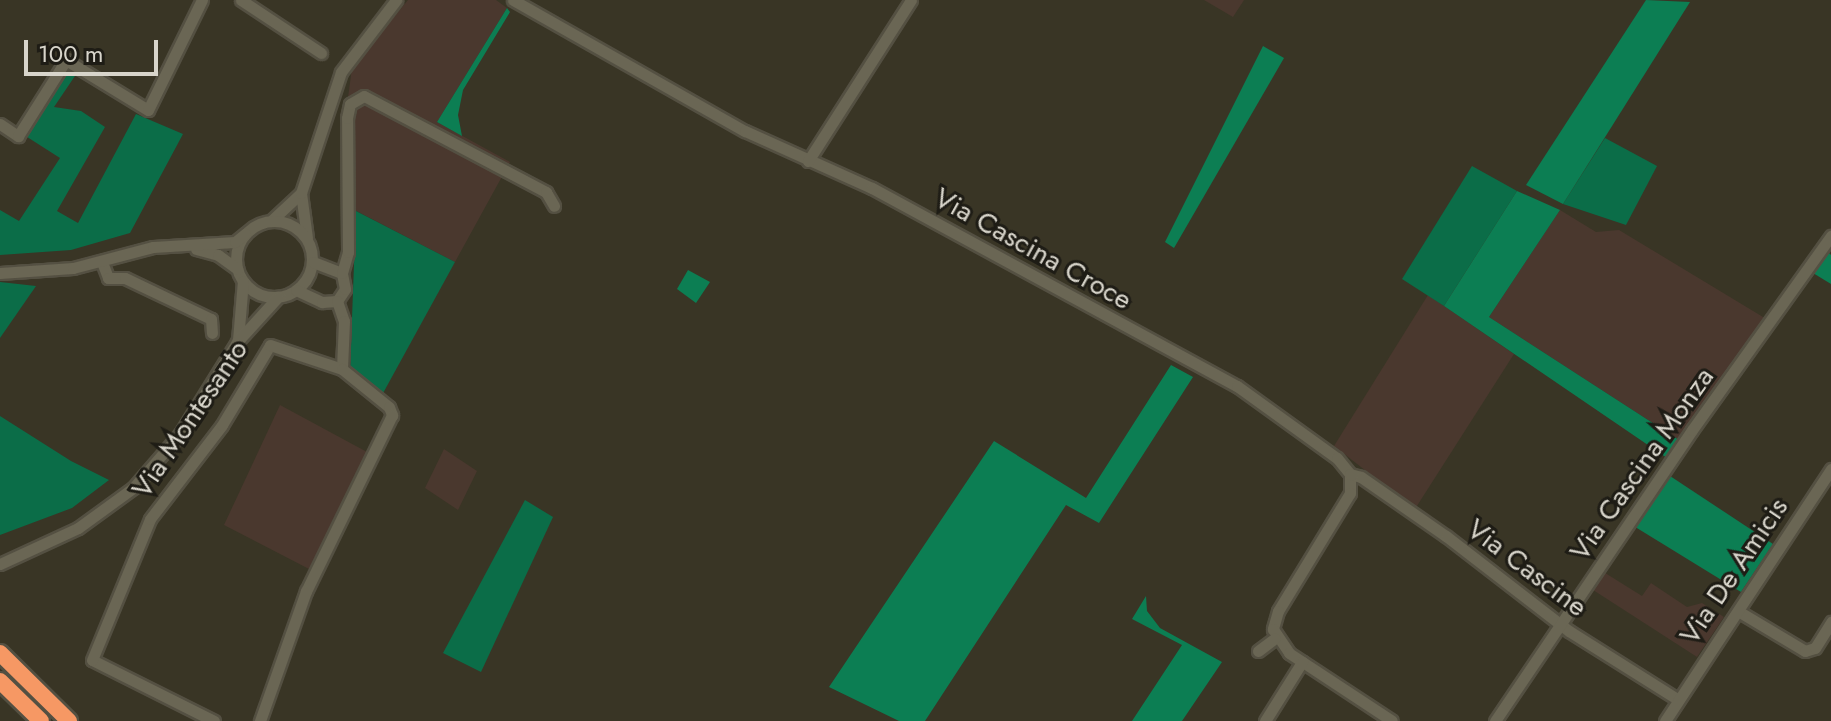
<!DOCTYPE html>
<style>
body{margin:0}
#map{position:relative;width:1831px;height:721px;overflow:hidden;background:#393525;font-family:Jost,sans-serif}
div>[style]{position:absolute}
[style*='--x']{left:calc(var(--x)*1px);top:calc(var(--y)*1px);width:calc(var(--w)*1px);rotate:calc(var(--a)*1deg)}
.industrial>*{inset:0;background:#4a382e}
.green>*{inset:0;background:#0b6d48}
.forest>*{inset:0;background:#0c7e53}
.roads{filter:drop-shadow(2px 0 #545042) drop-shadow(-2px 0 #545042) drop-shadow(0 2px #545042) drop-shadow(0 -2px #545042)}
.minor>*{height:11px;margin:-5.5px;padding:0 5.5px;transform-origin:5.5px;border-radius:5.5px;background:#6a6654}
.minor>.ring{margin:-5.5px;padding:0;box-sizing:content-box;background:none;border:11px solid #6a6654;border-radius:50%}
.highway>*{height:16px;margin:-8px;padding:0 8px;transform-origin:8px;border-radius:8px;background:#f69864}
span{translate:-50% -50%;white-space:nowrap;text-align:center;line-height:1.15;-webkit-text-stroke:6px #1e1c15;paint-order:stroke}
.street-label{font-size:28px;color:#d8d5cb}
.scale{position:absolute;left:24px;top:40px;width:134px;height:36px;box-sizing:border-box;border:4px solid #d8d5cb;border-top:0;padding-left:10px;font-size:24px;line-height:28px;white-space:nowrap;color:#d8d5cb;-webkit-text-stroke:6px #1e1c15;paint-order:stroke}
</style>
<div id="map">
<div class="industrial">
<div style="clip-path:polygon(408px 0,496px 0,507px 8px,437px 122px,510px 162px,455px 262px,345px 205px,341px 149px,352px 68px)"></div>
<div style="clip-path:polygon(1204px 0,1244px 0,1233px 17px)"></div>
<div style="clip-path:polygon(1560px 210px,1596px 232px,1619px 230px,1768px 320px,1679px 440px,1489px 317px)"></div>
<div style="clip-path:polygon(1428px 295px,1514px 354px,1415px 509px,1334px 446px)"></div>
<div style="clip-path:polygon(280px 405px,367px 452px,311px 570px,224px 525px)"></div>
<div style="clip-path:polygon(444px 449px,477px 471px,458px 510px,425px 488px)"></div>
<div style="clip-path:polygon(1594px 566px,1642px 596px,1651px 583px,1687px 607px,1702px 603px,1724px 617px,1697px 657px,1590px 588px)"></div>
</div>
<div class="green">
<div style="clip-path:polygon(66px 69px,77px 73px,54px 107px,81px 111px,105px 127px,57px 211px,78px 223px,136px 114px,183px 134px,130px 233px,71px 250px,0 255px,0 210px,19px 221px,60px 158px,24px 135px)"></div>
<div style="clip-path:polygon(1605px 138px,1657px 166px,1626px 225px,1563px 204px)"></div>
<div style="clip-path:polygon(1472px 166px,1517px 191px,1444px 306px,1402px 279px)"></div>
<div style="clip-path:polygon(356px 211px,455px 262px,382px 395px,350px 372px)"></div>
<div style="clip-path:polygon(0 282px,36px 286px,0 338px)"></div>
<div style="clip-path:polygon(0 416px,71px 461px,109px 480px,72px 508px,0 535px)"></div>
<div style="clip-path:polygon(525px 500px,553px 517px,481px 672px,443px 653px)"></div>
</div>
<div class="forest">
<div style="clip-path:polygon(1646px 0,1690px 2px,1563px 204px,1526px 185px)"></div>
<div style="clip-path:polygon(507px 8px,510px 12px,463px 90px,458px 115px,462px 136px,437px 122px)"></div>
<div style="clip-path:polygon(1263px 46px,1284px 58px,1174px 248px,1165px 242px)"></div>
<div style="clip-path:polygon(1517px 191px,1560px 210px,1489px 317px,1679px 440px,1667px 458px,1444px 306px)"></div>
<div style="clip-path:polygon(1828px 252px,1831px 255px,1831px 284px,1813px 273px)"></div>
<div style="clip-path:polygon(688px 270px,710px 282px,696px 303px,677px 289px)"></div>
<div style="clip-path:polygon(1171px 365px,1193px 377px,1099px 523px,1066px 505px,925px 721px,899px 721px,829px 687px,994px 441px,1086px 498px)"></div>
<div style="clip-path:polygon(1667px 474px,1773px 544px,1741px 592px,1632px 525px)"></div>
<div style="clip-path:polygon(1146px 596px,1147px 611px,1160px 628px,1222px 662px,1182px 721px,1132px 721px,1182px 645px,1132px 619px)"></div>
</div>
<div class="roads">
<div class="minor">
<div style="--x:241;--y:0;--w:96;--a:33.5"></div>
<div style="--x:513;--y:0;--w:266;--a:29.5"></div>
<div style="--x:745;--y:131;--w:139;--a:24.2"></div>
<div style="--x:872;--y:188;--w:415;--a:28.5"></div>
<div style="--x:1237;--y:386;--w:123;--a:35.8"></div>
<div style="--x:1337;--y:458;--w:21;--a:51"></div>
<div style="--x:1350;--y:474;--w:19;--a:90"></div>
<div style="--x:1350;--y:493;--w:138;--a:121.4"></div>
<div style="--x:1278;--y:611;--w:19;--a:106"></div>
<div style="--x:1273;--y:629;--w:29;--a:56"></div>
<div style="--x:1289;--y:653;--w:123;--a:33.4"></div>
<div style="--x:0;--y:124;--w:22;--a:34"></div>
<div style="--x:18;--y:136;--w:90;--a:-57.7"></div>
<div style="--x:66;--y:60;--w:96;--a:31.4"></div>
<div style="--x:148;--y:110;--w:123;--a:-63.9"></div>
<div style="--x:808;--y:161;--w:191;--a:-57.4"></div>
<div style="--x:301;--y:193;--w:45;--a:82.4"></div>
<div style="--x:272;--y:220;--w:40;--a:-43"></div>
<div style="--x:301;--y:193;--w:127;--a:-71.7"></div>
<div style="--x:341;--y:72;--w:91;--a:-52.6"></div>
<div class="ring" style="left:236px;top:221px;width:65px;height:65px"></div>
<div style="--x:196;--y:249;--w:23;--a:15"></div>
<div style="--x:218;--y:255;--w:24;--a:36"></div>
<div style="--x:102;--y:262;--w:17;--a:69"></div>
<div style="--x:108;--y:278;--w:17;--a:0"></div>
<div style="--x:125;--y:278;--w:95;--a:25.5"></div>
<div style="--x:211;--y:319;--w:14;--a:86"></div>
<div style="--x:313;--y:262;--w:31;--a:21"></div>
<div style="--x:0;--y:273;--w:73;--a:-3.9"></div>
<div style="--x:73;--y:268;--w:83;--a:-14.7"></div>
<div style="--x:153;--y:247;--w:82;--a:-3.5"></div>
<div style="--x:235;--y:242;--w:13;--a:-39"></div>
<div style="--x:296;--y:290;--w:29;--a:25"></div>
<div style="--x:322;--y:302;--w:15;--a:-4"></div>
<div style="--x:337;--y:301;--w:14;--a:-56"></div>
<div style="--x:345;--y:289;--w:16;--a:-101"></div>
<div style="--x:342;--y:273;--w:22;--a:-74"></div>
<div style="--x:348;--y:252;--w:134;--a:-90.4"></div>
<div style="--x:347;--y:118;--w:14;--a:-78"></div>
<div style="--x:350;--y:104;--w:16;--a:-30"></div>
<div style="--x:364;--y:96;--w:206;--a:27.8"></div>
<div style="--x:546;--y:192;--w:16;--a:60"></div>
<div style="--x:337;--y:301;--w:21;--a:71"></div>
<div style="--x:344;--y:321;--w:48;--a:92.4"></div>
<div style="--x:238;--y:340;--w:59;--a:-85.2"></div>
<div style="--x:1350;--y:474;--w:11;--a:15"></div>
<div style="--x:1361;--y:477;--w:103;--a:34.8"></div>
<div style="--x:1446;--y:536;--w:155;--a:37.7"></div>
<div style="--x:1569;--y:631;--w:128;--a:32.2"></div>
<div style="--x:0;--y:564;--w:86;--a:-24.8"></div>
<div style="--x:78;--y:528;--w:68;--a:-36"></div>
<div style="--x:133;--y:488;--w:72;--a:-49"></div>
<div style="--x:180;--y:434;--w:108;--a:-58.2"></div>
<div style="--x:237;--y:342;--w:61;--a:-47.7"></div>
<div style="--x:1738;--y:611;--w:78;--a:30.8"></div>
<div style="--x:1805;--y:651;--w:10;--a:-17"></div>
<div style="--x:1815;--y:648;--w:31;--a:-58"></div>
<div style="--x:1258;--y:651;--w:21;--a:-37"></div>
<div style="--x:214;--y:721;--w:136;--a:-153.4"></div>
<div style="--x:92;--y:660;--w:152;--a:-67.6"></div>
<div style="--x:150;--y:519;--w:118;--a:-52.5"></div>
<div style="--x:222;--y:425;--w:93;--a:-59"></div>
<div style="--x:270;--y:345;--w:76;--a:18.4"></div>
<div style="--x:342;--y:369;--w:60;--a:39"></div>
<div style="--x:389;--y:407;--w:9;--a:69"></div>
<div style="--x:392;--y:415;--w:196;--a:116"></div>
<div style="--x:306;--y:591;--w:138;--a:109.5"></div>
<div style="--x:1265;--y:721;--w:70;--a:-57.9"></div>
<div style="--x:1495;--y:721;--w:351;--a:-55.9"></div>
<div style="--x:1692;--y:430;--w:239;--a:-54.4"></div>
<div style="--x:1665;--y:721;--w:302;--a:-56.6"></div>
</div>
<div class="highway">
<div style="--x:0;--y:653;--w:97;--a:44.6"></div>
<div style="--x:0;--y:681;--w:57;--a:44.3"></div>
</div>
</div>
<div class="street-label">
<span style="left:1033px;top:249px;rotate:29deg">Via Cascina Croce</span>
<span style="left:190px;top:419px;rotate:-56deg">Via Montesanto</span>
<span style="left:1642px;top:464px;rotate:-55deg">Via Cascina Monza</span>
<span style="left:1527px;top:568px;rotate:37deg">Via Cascine</span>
<span style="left:1734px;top:571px;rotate:-56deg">Via De Amicis</span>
</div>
<div class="scale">100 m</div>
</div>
